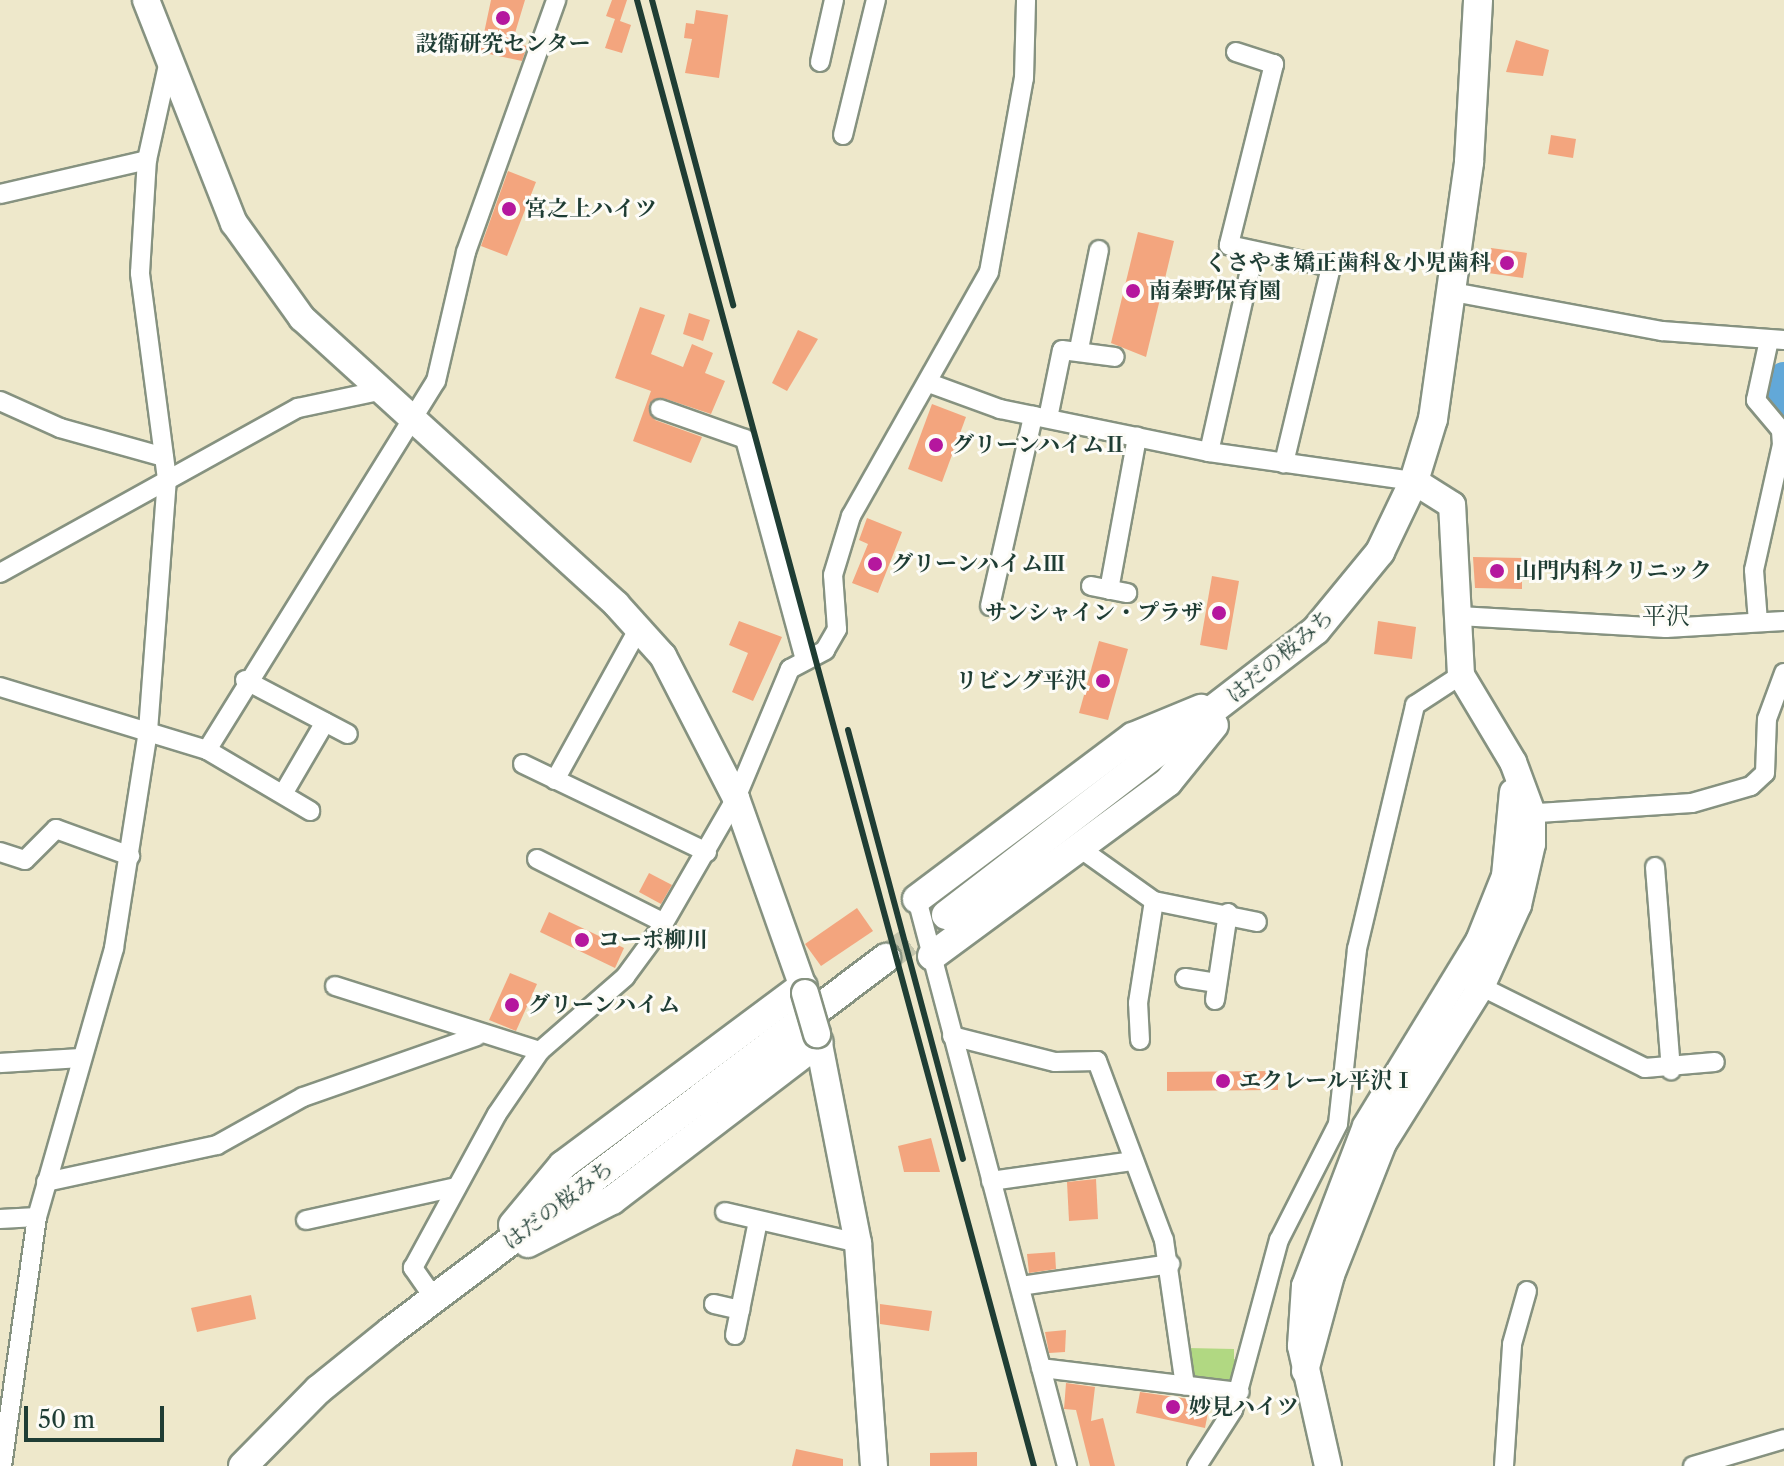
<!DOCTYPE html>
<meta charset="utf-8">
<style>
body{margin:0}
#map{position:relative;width:1784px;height:1466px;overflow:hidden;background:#eee8cb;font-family:"Libre Caslon Text","Noto Serif JP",serif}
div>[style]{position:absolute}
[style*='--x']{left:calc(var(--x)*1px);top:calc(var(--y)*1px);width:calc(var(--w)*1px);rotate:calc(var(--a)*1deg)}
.green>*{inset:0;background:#b1d882}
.river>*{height:34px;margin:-17px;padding:0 17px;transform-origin:17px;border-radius:17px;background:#62a8d8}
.building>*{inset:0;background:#f3a57e}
.primary-tunnel>*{height:28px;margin-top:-14px;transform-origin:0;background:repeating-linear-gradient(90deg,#c5c6ad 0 28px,transparent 0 42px)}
.roads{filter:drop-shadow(2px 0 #869280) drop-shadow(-2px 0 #869280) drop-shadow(0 2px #869280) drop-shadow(0 -2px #869280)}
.street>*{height:18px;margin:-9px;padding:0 9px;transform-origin:9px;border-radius:9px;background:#fff}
.secondary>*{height:26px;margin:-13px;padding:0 13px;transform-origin:13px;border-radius:13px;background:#fff}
.primary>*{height:28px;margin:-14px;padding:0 14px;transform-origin:14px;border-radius:14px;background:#fff}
.rail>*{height:6px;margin:-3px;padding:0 3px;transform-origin:3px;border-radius:3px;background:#1f3d34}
.bridges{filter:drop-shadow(2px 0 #869280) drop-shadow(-2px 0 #869280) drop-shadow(0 2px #869280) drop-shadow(0 -2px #869280)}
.secondary-bridge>*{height:26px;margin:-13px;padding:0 13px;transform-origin:13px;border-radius:13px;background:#fff}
.dots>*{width:22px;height:22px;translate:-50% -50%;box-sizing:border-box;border:4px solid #fdfcf7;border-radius:50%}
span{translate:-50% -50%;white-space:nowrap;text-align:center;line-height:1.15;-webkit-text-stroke:6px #fdfcf7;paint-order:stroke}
.poi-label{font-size:22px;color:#1f3d34;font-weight:700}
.left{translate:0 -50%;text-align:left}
.right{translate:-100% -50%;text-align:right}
.street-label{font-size:22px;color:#1f3d34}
.neighbourhood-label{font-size:24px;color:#1f3d34}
.scale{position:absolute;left:24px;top:1406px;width:140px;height:36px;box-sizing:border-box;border:4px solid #1f3d34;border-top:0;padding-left:10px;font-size:24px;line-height:28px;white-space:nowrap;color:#1f3d34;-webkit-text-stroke:6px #fdfcf7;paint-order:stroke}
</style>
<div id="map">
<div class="green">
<div style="clip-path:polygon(1188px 1348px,1234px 1349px,1234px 1359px,1245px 1362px,1238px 1381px,1228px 1387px,1191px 1381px)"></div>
</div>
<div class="river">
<div style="--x:1784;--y:379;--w:18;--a:133"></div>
<div style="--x:1772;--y:392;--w:21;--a:55"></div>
</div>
<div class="building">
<div style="clip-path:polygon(491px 0,525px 0,512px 43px,527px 46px,522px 61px,480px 52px)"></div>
<div style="clip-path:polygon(612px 0,627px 0,620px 21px,631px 25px,622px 53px,605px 48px,615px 19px,606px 16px)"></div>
<div style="clip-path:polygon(696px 10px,728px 15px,719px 78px,685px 73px,692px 39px,684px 38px,686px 23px,694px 24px)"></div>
<div style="clip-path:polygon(1516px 40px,1549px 50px,1543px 76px,1506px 72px)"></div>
<div style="clip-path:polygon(1551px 135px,1576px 139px,1573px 158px,1548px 154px)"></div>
<div style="clip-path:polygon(508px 171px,536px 182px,507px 256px,481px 246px)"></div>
<div style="clip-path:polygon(1138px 232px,1174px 241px,1146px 357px,1111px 343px)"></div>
<div style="clip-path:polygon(1491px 248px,1527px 253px,1523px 278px,1488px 273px)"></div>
<div style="clip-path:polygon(640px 307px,665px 315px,651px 354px,683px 367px,692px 344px,713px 353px,705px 373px,725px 381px,711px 414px,663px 398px,649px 404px,655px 420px,702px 437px,691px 463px,633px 441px,651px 391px,615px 378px)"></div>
<div style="clip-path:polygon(689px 313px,710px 320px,703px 341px,683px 334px)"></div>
<div style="clip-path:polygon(798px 330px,818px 339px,787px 391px,772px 383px)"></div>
<div style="clip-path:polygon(932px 404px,966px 417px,942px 482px,908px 469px)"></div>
<div style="clip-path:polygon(867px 518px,902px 532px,878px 593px,852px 583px,868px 544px,859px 540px)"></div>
<div style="clip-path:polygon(1473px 557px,1522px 558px,1522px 589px,1475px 588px)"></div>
<div style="clip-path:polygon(1212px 576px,1239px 581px,1227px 650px,1200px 645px)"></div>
<div style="clip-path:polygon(739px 621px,782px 637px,753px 701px,732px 692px,748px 653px,729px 645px)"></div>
<div style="clip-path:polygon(1378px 621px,1416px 627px,1412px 659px,1374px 654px)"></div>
<div style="clip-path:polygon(1099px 641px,1128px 649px,1108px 720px,1079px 713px)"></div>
<div style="clip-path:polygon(649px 873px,672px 885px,661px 904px,639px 892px)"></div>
<div style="clip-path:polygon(857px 908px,873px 931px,821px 966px,805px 944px)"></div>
<div style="clip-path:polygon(549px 912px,624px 948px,615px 968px,540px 932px)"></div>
<div style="clip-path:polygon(510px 973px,537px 984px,516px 1031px,489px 1020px)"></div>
<div style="clip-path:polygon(1278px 1071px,1278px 1090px,1167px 1091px,1167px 1072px)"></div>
<div style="clip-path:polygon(931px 1138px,940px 1172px,904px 1172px,898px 1146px)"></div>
<div style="clip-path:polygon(1096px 1179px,1098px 1219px,1069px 1221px,1067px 1182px)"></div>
<div style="clip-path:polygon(1055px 1252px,1056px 1269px,1029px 1273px,1027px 1254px)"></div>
<div style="clip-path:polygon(251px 1295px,256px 1319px,197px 1332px,191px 1308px)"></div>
<div style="clip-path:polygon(880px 1304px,932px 1311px,929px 1331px,880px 1324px)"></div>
<div style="clip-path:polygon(1066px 1330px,1065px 1352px,1049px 1353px,1045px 1332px)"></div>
<div style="clip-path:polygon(1066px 1383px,1095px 1387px,1091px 1421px,1103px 1418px,1115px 1466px,1090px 1466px,1076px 1410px,1064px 1409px)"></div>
<div style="clip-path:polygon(1140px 1392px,1210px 1402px,1205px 1428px,1136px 1413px)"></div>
<div style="clip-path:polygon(796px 1449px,843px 1459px,843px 1466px,792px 1466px)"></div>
<div style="clip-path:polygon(977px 1452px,977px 1466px,930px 1466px,930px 1453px)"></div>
</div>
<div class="primary-tunnel">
<div style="--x:886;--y:958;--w:74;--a:-35.6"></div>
</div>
<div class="roads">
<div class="street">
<div style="--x:1236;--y:52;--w:40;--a:18"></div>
<div style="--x:1274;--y:64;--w:187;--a:104"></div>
<div style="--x:1229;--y:245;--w:104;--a:12.2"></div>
<div style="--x:1331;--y:267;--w:202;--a:103.5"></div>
<div style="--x:820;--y:62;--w:64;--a:-77.3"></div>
<div style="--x:843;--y:135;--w:139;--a:-76.3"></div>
<div style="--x:0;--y:194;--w:151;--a:-13"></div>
<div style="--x:1453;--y:292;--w:213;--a:10.6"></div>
<div style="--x:1662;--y:331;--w:122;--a:4.2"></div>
<div style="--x:1079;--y:349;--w:101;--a:-78.6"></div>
<div style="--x:929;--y:383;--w:76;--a:20.1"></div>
<div style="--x:1000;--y:409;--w:213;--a:11.6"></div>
<div style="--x:1209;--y:452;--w:207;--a:8.1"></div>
<div style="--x:0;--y:401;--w:66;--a:24.2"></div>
<div style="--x:60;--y:428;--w:108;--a:15.6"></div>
<div style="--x:660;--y:409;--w:90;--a:19.4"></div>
<div style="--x:745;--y:439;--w:229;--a:74.8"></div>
<div style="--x:1048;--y:418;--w:69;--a:-78.4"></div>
<div style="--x:1062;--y:350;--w:53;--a:7.5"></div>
<div style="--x:1209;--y:452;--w:205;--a:-77.3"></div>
<div style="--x:0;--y:573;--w:341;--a:-29"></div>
<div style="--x:298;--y:408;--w:82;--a:-12"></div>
<div style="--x:1091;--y:586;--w:37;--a:11"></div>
<div style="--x:1109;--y:590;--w:156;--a:-79.6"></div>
<div style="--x:990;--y:606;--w:195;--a:-77.2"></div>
<div style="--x:1459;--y:616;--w:207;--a:3.3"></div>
<div style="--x:1666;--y:628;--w:118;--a:-3.4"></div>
<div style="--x:1758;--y:622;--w:52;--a:-94.4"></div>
<div style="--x:1754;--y:570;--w:128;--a:-77.4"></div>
<div style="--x:1782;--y:445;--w:15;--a:-94"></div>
<div style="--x:1781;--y:430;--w:39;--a:-130"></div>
<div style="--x:1756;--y:400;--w:61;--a:-77.8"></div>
<div style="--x:245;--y:680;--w:116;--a:27.7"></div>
<div style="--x:0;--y:687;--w:216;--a:16.9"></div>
<div style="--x:207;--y:750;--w:120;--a:30.6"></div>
<div style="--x:207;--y:750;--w:434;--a:-58.2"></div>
<div style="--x:436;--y:381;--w:132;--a:-76.9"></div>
<div style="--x:466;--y:252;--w:268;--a:-70.3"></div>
<div style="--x:523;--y:764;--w:204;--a:25.6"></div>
<div style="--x:555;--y:780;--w:176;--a:-61.1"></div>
<div style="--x:283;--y:794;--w:83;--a:-59.7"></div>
<div style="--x:1523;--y:814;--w:169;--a:-3.7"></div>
<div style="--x:1692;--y:803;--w:61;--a:-16.1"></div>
<div style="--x:1751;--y:786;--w:19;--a:-43"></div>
<div style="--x:1765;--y:773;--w:54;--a:-87.9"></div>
<div style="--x:1767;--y:719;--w:49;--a:-69.7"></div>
<div style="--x:1081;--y:849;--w:90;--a:35.5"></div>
<div style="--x:1154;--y:901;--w:105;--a:11.5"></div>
<div style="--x:0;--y:852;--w:26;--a:18"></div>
<div style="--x:25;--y:860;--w:44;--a:-45"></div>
<div style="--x:56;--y:829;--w:79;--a:20"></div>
<div style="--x:537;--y:859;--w:142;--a:26.7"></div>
<div style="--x:1655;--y:867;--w:204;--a:85.5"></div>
<div style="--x:917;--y:899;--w:587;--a:75.18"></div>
<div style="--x:1185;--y:978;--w:32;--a:9"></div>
<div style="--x:1472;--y:982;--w:193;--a:26.4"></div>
<div style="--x:1645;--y:1068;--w:70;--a:-4.9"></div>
<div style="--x:335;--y:986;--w:215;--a:17.6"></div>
<div style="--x:1215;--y:1000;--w:88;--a:-81.5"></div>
<div style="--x:952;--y:1036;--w:106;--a:14.2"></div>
<div style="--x:1055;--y:1062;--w:42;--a:-1.4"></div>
<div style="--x:1097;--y:1061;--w:191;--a:69.5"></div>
<div style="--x:1164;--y:1240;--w:147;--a:81.8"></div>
<div style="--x:1140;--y:1040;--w:37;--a:-93"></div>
<div style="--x:1138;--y:1003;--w:103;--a:-81.1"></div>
<div style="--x:0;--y:1063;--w:80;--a:-3.6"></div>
<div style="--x:991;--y:1181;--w:144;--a:-8"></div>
<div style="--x:46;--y:1182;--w:175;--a:-12.2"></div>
<div style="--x:217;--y:1145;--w:98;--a:-29.2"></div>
<div style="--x:303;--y:1097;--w:184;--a:-19.3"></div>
<div style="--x:725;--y:1212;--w:137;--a:13.1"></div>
<div style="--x:0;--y:1219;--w:37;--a:-3"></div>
<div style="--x:306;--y:1220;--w:154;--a:-12.4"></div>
<div style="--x:1020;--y:1286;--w:152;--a:-8.3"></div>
<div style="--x:434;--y:1298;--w:37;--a:-125"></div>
<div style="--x:413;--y:1268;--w:175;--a:-61.4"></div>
<div style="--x:497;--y:1114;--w:76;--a:-55.7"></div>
<div style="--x:540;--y:1051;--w:113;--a:-41"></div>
<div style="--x:625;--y:977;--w:61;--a:-53.7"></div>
<div style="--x:661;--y:928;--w:150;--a:-60"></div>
<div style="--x:736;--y:798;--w:140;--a:-67.3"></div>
<div style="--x:790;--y:669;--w:40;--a:-28"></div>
<div style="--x:825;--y:650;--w:24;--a:-60"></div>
<div style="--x:837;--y:629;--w:54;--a:-94.2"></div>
<div style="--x:833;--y:575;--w:62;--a:-73"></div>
<div style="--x:851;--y:516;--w:280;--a:-60.5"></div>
<div style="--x:989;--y:272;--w:197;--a:-79.8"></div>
<div style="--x:1024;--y:78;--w:78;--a:-88.5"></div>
<div style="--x:714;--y:1304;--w:27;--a:13"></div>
<div style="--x:735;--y:1335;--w:116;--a:-78.6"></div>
<div style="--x:1041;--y:1368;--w:200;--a:6.9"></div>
<div style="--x:2;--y:1466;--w:251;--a:-82"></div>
<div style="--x:37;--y:1217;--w:280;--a:-74"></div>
<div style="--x:114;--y:948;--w:220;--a:-81.1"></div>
<div style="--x:148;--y:731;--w:253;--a:-85.7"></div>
<div style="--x:167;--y:479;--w:208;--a:-97.5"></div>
<div style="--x:140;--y:273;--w:113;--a:-86.5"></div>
<div style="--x:147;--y:160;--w:97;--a:-77.5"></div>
<div style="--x:1197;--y:1466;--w:67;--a:-57.3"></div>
<div style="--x:1233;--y:1410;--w:176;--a:-74.9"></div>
<div style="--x:1279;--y:1240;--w:130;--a:-63"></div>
<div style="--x:1338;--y:1124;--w:176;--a:-83.8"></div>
<div style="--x:1357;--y:949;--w:251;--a:-76.6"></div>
<div style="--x:1415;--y:705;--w:55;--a:-33.1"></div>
<div style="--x:1504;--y:1466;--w:122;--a:-86.2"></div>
<div style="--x:1512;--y:1344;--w:55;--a:-74.2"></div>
<div style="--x:1693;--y:1466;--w:95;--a:-16.5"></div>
</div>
<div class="secondary">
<div style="--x:146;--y:0;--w:240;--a:68.5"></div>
<div style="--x:234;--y:223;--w:117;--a:54.4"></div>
<div style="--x:302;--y:318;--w:425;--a:42.3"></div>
<div style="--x:616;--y:604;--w:70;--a:47.9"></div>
<div style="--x:663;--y:656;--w:160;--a:62.8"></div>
<div style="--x:736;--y:798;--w:207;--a:70.5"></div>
<div style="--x:817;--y:1034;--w:213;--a:78.9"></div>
<div style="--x:858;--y:1243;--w:224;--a:85.9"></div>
<div style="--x:1305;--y:1371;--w:99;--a:-74.8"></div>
<div style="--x:1331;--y:1275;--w:142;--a:-68.5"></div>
<div style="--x:1383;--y:1143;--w:184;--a:-57.9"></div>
<div style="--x:1481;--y:987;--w:90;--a:-65.7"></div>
<div style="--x:1518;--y:905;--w:63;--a:-77.1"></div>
<div style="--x:1532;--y:844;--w:31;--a:-90"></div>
<div style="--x:1532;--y:813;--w:54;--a:-110.4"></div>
<div style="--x:1513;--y:762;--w:101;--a:-120.9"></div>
<div style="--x:1461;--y:675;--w:170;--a:-93"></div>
<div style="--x:1452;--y:505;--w:45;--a:-147.7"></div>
<div style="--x:1328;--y:1466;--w:123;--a:-102.7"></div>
<div style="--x:1301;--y:1346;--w:60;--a:-86.2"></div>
<div style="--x:1305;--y:1286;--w:171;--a:-69.1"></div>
<div style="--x:1366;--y:1126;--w:217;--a:-58.6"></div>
<div style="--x:1479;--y:941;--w:70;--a:-68.2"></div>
<div style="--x:1505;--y:876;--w:84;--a:-84.6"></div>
</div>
<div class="primary">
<div style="--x:917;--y:899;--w:270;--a:-36.9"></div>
<div style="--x:1133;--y:737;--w:74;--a:-22.4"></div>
<div style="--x:946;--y:915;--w:467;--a:-37.6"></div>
<div style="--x:1316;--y:630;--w:101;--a:-50.6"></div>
<div style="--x:1380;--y:552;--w:79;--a:-64.4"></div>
<div style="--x:1414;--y:481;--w:65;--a:-73"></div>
<div style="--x:1433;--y:419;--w:260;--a:-82"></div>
<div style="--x:1469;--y:162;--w:162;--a:-86.8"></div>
<div style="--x:932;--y:956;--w:293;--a:-36.4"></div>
<div style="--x:1168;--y:782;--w:73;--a:-51.1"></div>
<div style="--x:513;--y:1225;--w:78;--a:-50.2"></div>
<div style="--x:563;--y:1165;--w:299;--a:-36.7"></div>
<div style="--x:528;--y:1243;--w:94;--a:-27.1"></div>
<div style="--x:612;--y:1200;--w:260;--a:-37.4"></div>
<div style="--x:243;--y:1466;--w:107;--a:-45.4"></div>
<div style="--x:318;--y:1390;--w:94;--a:-38.9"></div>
<div style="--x:391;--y:1331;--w:620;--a:-37"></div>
</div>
</div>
<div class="rail">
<div style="--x:637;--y:0;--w:1519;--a:74.85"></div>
<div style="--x:652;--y:0;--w:316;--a:75.1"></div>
<div style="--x:848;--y:730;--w:444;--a:75"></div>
</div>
<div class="bridges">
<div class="secondary-bridge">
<div style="--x:805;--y:993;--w:43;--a:73.7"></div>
</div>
</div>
<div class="dots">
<div style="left:503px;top:18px;background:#b5179e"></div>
<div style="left:509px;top:209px;background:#b5179e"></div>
<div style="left:1507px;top:263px;background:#b5179e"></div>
<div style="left:1133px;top:291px;background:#b5179e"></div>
<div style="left:936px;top:445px;background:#b5179e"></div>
<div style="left:875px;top:564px;background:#b5179e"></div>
<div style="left:1497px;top:571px;background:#b5179e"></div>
<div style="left:1219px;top:613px;background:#b5179e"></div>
<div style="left:1103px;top:681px;background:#b5179e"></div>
<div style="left:582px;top:940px;background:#b5179e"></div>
<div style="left:512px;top:1005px;background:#b5179e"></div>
<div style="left:1223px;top:1081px;background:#b5179e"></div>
<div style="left:1173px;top:1407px;background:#b5179e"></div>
</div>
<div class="poi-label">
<span style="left:503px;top:44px">設衛研究センター</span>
<span class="left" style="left:525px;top:209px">宮之上ハイツ</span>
<span class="right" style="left:1491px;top:263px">くさやま矯正歯科＆小児歯科</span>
<span class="left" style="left:1149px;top:291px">南秦野保育園</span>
<span class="left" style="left:952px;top:445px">グリーンハイムⅡ</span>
<span class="left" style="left:891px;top:564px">グリーンハイムⅢ</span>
<span class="left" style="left:1515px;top:571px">山門内科クリニック</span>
<span class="right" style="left:1203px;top:613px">サンシャイン・プラザ</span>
<span class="right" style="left:1087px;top:681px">リビング平沢</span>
<span class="left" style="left:598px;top:940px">コーポ柳川</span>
<span class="left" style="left:528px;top:1005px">グリーンハイム</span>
<span class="left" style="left:1239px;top:1081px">エクレール平沢Ⅰ</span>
<span class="left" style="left:1189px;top:1407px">妙見ハイツ</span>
</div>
<div class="street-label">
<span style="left:1280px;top:656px;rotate:-40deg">はだの桜みち</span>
<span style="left:558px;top:1205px;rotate:-37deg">はだの桜みち</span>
</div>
<div class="neighbourhood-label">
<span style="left:1666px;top:616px">平沢</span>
</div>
<div class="scale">50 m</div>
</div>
